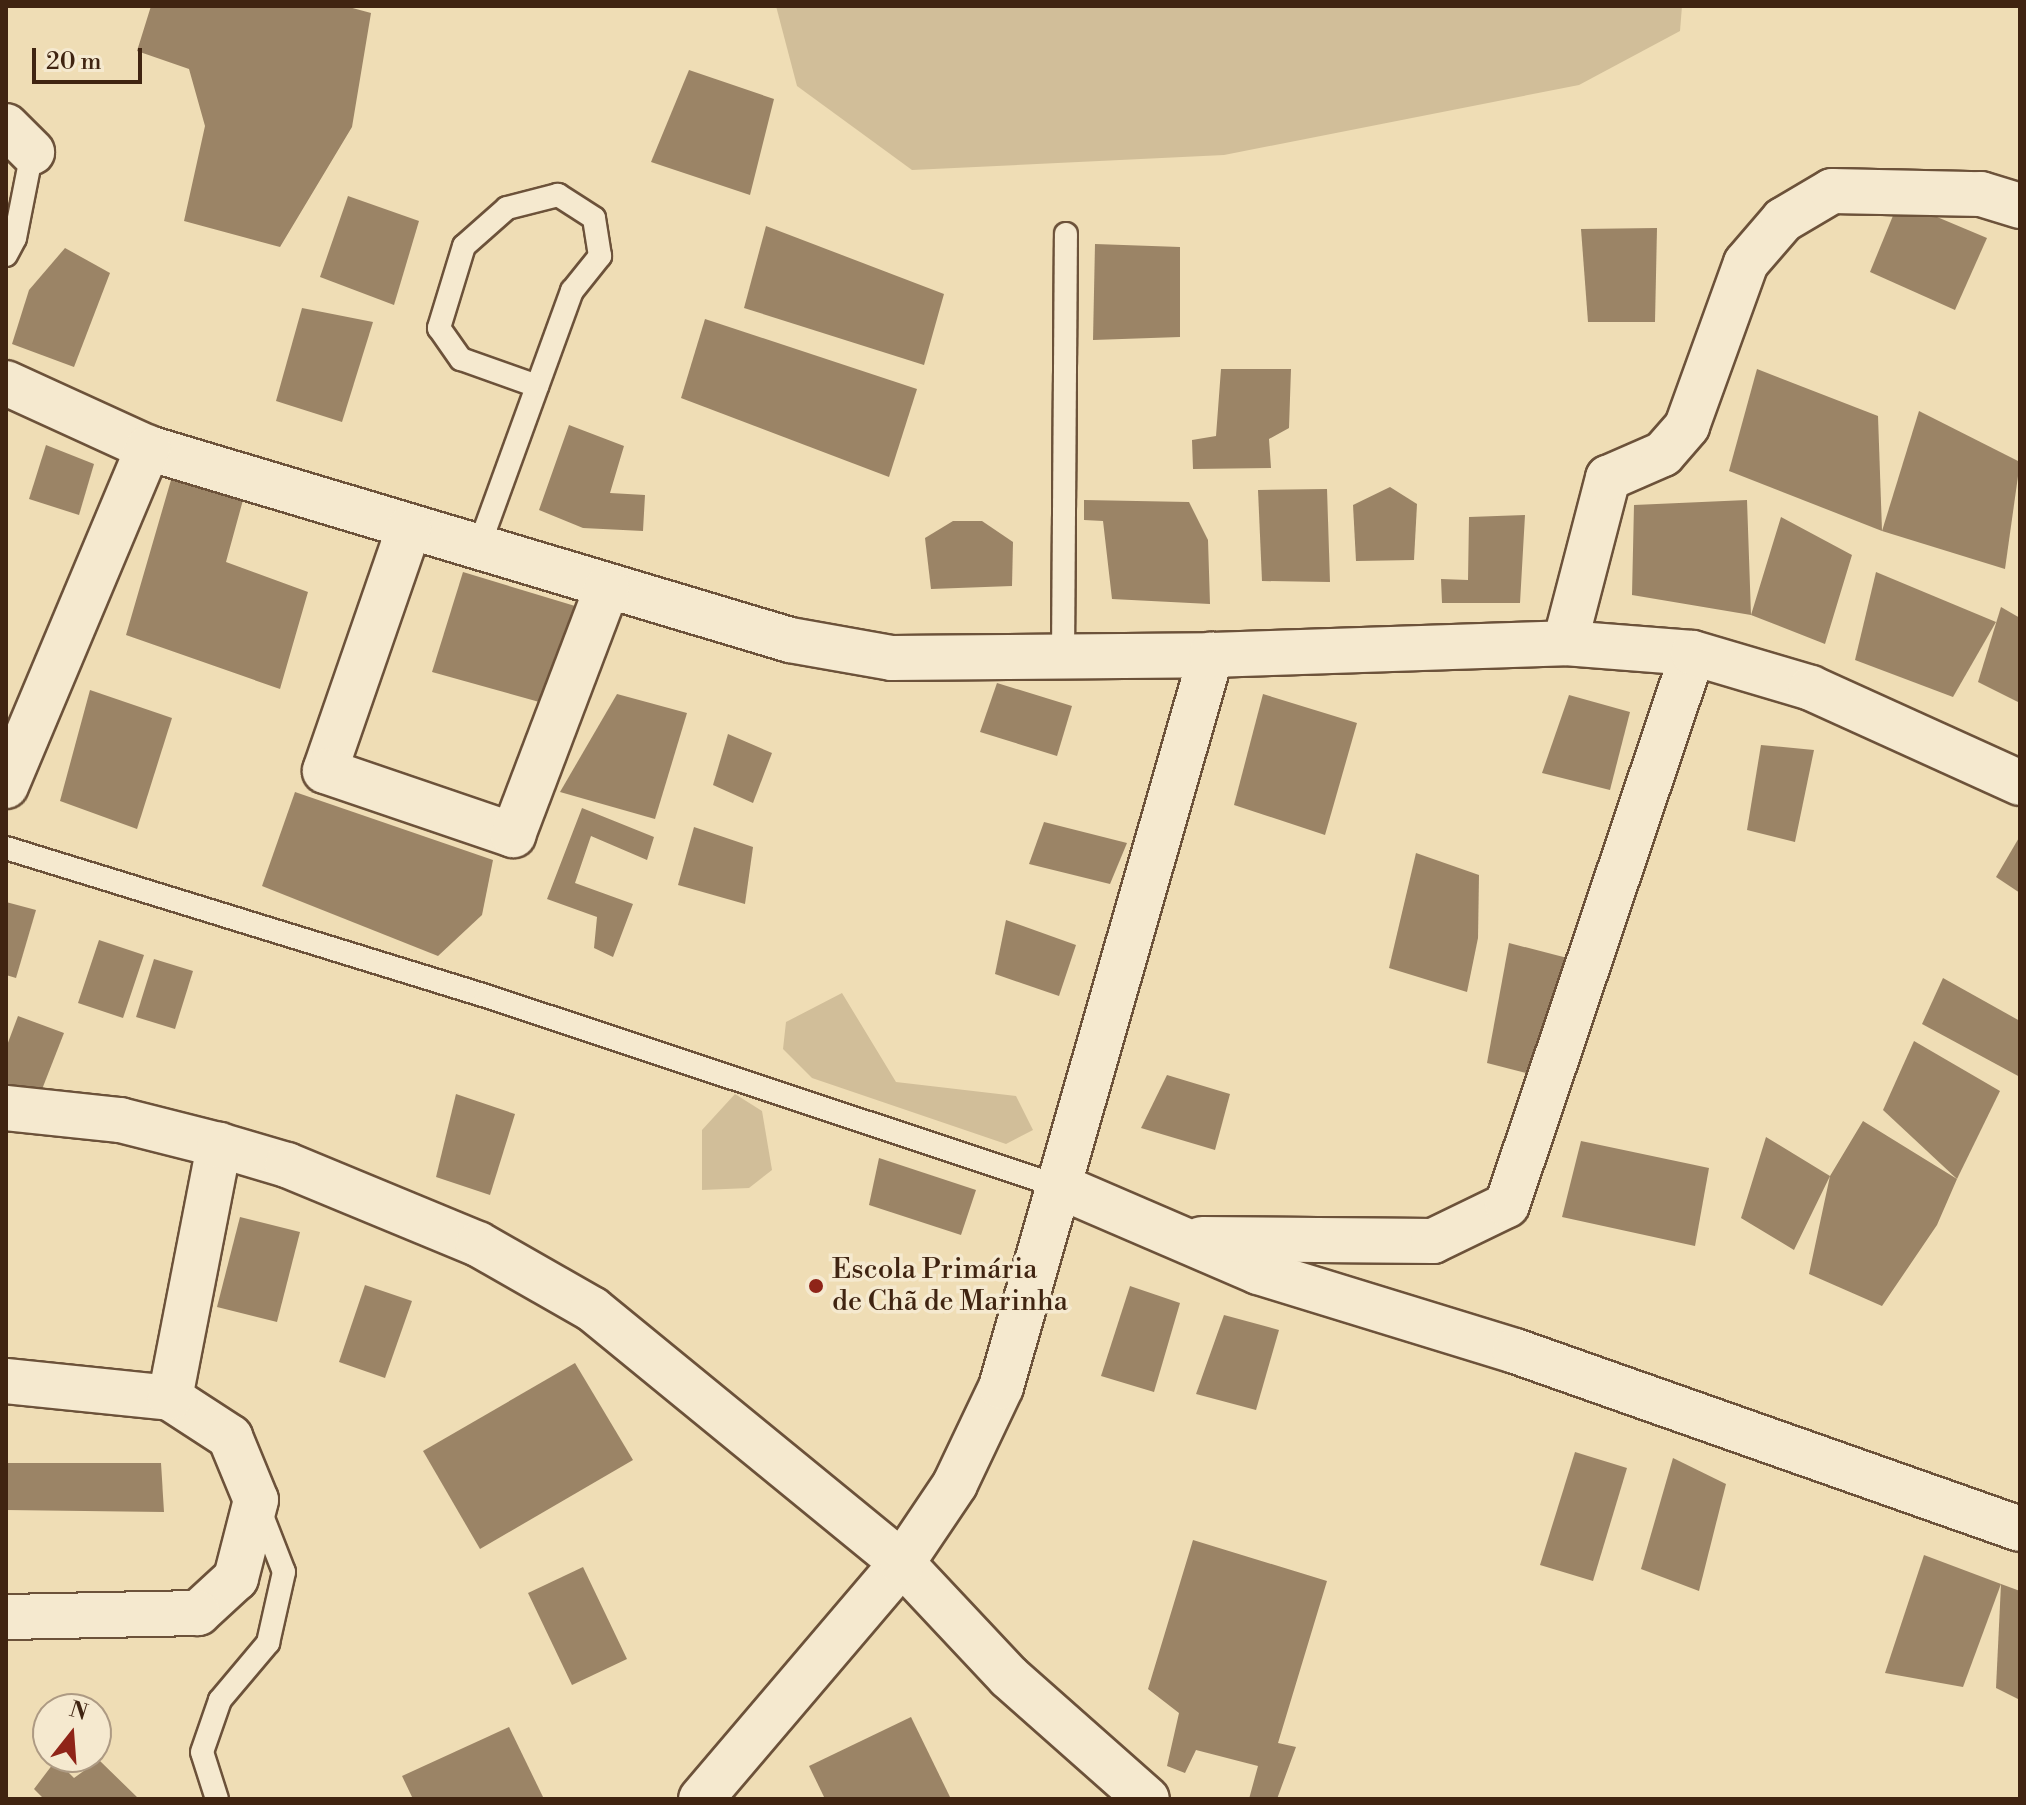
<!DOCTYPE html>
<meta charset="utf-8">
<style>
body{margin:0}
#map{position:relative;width:2026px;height:1805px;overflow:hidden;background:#efddb5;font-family:"Libre Bodoni",serif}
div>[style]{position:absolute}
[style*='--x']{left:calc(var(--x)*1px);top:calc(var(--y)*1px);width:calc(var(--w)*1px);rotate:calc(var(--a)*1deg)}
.green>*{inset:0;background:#d1be99}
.building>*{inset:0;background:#9b8466}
.roads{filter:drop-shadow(2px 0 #6c523a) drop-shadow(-2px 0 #6c523a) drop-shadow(0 2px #6c523a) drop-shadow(0 -2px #6c523a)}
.service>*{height:22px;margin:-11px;padding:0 11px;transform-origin:11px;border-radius:11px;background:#f5e9cf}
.minor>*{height:44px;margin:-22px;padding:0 22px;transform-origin:22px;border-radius:22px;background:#f5e9cf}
.tertiary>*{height:44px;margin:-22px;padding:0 22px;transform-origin:22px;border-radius:22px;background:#f5e9cf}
.dots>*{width:22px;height:22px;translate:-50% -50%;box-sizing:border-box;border:4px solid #f5e9cf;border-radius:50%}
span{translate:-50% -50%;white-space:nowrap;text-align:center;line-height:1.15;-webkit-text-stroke:7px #f5e9cf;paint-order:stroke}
.poi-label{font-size:28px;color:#402411}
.left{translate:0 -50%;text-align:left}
.frame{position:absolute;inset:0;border:8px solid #402411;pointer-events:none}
.north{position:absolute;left:32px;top:1693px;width:80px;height:80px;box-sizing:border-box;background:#f5e9cf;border:2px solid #ad9a83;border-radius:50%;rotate:17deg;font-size:22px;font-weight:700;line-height:32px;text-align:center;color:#402411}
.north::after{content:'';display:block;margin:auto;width:28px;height:36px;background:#8f2418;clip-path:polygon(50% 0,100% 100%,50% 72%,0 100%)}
.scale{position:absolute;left:32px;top:48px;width:110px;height:36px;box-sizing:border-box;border:4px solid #402411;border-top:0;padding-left:10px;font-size:24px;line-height:28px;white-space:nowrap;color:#402411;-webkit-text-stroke:6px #f5e9cf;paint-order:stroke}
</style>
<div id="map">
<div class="green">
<div style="clip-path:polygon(776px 6px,1682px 6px,1680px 31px,1579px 85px,1224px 155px,912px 170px,797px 86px)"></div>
<div style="clip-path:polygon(842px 993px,896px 1082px,1016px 1096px,1033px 1130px,1006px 1144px,812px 1078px,783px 1049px,786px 1022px)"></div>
<div style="clip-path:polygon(735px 1094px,762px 1111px,772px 1170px,749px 1188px,702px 1190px,702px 1130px)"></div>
</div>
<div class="building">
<div style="clip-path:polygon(151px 6px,345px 6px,371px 13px,352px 127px,280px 247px,184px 221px,205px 126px,189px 69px,137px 51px)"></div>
<div style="clip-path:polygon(689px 70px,774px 99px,750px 195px,651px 162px)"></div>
<div style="clip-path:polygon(348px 196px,419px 221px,394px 305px,320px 277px)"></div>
<div style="clip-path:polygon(1899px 201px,1987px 238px,1955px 310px,1870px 272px)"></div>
<div style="clip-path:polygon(766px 226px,944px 294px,924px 365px,744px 308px)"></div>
<div style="clip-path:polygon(1657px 228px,1655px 322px,1588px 322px,1581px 229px)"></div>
<div style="clip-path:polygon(1095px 244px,1180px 247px,1180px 337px,1093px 340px)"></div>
<div style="clip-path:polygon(65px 248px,110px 273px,74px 367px,12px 344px,29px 290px)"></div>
<div style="clip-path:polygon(302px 308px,373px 322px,342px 422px,276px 401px)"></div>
<div style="clip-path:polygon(705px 319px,917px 389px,889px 477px,681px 398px)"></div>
<div style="clip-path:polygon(1221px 369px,1291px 369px,1289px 428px,1269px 439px,1271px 468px,1193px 469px,1192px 440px,1216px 436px)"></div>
<div style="clip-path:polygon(1757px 369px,1878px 416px,1882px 531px,1729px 471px)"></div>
<div style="clip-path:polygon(1919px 411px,2020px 462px,2005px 569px,1882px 531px)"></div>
<div style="clip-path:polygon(569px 425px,624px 446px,610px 493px,645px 495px,643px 531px,583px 528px,539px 510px)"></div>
<div style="clip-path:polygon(46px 445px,94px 464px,79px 515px,29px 499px)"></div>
<div style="clip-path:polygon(171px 480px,243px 500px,226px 562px,308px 592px,280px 689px,126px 635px)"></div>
<div style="clip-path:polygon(1390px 487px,1417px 504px,1414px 560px,1356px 561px,1353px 505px)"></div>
<div style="clip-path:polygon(1327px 489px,1330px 582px,1262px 581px,1258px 490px)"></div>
<div style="clip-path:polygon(1084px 500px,1189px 502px,1208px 540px,1210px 604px,1112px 599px,1103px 521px,1084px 520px)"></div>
<div style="clip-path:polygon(1747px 500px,1751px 615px,1781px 517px,1852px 555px,1825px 644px,1751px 615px,1632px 595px,1634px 505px)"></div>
<div style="clip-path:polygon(1525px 515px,1520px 603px,1442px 603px,1441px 579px,1468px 580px,1469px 517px)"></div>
<div style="clip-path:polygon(953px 521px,982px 521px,1013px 542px,1012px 586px,931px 589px,925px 538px)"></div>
<div style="clip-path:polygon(463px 572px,585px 609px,550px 705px,432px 672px)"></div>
<div style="clip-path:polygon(1876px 572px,1996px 622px,1953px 697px,1855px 660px)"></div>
<div style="clip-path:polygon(2001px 607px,2020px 618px,2020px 703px,1978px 682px)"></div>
<div style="clip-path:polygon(997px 683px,1072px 706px,1057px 756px,980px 732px)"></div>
<div style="clip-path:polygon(90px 690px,172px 718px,137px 829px,60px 801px)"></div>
<div style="clip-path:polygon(617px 694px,687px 713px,655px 819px,560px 792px)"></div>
<div style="clip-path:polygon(1263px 694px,1357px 723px,1325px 835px,1234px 805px)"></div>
<div style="clip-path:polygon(1569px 695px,1630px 712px,1610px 790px,1542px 773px)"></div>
<div style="clip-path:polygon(728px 734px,772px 753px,753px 803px,713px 785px)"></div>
<div style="clip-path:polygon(1761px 745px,1814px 750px,1795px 842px,1747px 830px)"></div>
<div style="clip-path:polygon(295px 792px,493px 860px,482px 915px,438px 956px,262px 886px)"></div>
<div style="clip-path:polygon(582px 808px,654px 837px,647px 860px,591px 836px,575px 883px,633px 904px,613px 957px,594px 948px,597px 917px,547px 899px)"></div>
<div style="clip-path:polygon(1044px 822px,1127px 843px,1110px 884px,1029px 864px)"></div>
<div style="clip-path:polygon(694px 827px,753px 847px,745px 904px,678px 885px)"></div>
<div style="clip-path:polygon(2020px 836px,2020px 893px,1996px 877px)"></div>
<div style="clip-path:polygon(1416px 853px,1479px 875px,1478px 938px,1467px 992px,1389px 968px)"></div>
<div style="clip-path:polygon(6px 902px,36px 910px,16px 978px,6px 975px)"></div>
<div style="clip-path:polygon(1006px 920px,1076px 945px,1059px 996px,995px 974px)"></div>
<div style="clip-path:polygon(99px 940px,144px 955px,123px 1018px,78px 1003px)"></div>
<div style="clip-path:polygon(1509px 943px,1575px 960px,1546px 1078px,1487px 1063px)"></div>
<div style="clip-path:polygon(154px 959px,193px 971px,175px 1029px,136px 1017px)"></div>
<div style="clip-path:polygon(1943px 978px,2020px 1021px,2020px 1077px,1922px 1024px)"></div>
<div style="clip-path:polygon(18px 1016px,64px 1033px,39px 1097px,6px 1085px,6px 1048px)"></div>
<div style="clip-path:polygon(1914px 1041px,2000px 1091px,1957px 1179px,1883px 1110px)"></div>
<div style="clip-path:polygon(1167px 1075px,1230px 1094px,1215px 1150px,1141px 1128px)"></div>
<div style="clip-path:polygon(456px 1094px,515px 1114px,490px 1195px,436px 1177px)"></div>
<div style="clip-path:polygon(1863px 1121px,1957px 1179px,1937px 1225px,1882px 1306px,1809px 1274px,1830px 1176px,1794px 1250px,1741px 1218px,1766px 1137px,1830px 1176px)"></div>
<div style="clip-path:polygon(1581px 1141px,1709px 1168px,1695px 1246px,1562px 1217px)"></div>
<div style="clip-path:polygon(879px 1158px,976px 1190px,961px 1235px,869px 1205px)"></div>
<div style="clip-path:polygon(240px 1217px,300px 1232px,277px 1322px,217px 1307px)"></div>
<div style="clip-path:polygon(365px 1285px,412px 1301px,385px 1378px,339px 1362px)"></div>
<div style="clip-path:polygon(1130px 1286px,1180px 1303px,1154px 1392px,1101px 1376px)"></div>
<div style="clip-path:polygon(1224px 1315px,1279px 1330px,1256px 1410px,1196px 1394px)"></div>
<div style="clip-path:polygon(575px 1363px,633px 1460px,480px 1549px,423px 1451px)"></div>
<div style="clip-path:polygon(1575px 1452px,1627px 1468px,1593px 1581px,1540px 1565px)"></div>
<div style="clip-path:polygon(1673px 1458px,1726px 1484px,1699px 1591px,1641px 1569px)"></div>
<div style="clip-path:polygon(6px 1463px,161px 1463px,164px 1512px,6px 1510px)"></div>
<div style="clip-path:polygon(1193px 1540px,1327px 1581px,1278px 1743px,1296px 1747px,1277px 1799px,1249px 1799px,1258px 1766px,1196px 1750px,1185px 1773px,1167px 1766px,1179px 1713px,1148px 1689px)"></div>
<div style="clip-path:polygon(1924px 1555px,2001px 1584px,1963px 1687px,1885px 1673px)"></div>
<div style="clip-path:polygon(583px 1567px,627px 1659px,572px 1685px,528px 1593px)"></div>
<div style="clip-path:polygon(2001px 1584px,2020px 1591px,2020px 1700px,1996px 1688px)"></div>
<div style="clip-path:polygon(911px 1717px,951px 1799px,825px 1799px,809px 1766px)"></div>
<div style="clip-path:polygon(509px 1727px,544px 1799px,413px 1799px,402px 1776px)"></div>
<div style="clip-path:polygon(56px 1760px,74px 1778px,99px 1760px,139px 1799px,44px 1799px,34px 1789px)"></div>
</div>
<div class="roads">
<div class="service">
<div style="--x:6;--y:255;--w:19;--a:-62"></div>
<div style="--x:15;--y:238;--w:88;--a:-78.8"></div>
<div style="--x:478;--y:549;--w:275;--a:-70"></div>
<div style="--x:572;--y:291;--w:45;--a:-51.3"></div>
<div style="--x:600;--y:256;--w:38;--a:-99"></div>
<div style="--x:594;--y:218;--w:43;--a:-147.4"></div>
<div style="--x:558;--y:195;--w:53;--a:165.7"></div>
<div style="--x:507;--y:208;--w:57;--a:138.5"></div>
<div style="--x:464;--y:246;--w:86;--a:107"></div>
<div style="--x:439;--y:328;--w:38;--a:55"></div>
<div style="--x:461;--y:359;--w:81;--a:19.6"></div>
<div style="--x:1063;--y:655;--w:421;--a:-89.6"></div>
<div style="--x:6;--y:848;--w:502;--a:17.14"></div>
<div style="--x:486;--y:996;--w:606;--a:18.38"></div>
<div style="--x:217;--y:1799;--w:49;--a:-107.7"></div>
<div style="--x:202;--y:1752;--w:55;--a:-70.9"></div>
<div style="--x:220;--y:1700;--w:75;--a:-49.9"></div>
<div style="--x:268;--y:1643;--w:73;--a:-77.3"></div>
<div style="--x:284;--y:1572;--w:69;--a:-111.3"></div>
</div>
<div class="minor">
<div style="--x:6;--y:126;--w:37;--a:45"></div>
<div style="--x:6;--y:383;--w:156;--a:24.6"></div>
<div style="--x:148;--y:448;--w:670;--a:16.65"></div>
<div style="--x:790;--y:640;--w:104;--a:10"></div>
<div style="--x:892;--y:658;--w:319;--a:-0.5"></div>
<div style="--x:409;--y:528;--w:257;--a:109.1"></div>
<div style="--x:325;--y:771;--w:199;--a:18.8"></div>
<div style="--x:513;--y:835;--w:265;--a:-69.2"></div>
<div style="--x:1565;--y:643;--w:171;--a:-75.4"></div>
<div style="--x:1608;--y:478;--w:60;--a:-23.6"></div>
<div style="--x:1663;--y:454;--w:37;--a:-49"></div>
<div style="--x:1687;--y:426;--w:173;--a:-70.1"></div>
<div style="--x:1746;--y:263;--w:57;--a:-49.3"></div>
<div style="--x:1783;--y:220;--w:57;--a:-30.6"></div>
<div style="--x:1832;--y:191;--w:149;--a:1.2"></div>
<div style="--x:1981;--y:194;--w:41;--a:17.1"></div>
<div style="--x:6;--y:786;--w:367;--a:-67.2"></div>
<div style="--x:1061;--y:1187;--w:215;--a:23.3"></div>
<div style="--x:1258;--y:1272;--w:269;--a:17.1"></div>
<div style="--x:1515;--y:1351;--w:535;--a:19.42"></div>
<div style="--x:1202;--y:1239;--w:231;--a:0.5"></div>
<div style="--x:1433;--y:1241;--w:82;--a:-25.9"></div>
<div style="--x:1507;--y:1205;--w:582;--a:-71.38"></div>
<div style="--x:6;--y:1381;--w:165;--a:5.9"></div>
<div style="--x:170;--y:1398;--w:72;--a:33"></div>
<div style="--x:230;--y:1437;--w:68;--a:67.6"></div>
<div style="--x:256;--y:1500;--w:81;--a:104.4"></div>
<div style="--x:236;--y:1578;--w:52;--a:137.4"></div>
<div style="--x:198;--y:1613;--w:192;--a:178.8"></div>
<div style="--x:170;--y:1398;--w:258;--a:-79"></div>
<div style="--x:701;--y:1799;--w:310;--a:-49.6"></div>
<div style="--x:902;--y:1563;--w:156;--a:46.8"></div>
<div style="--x:1009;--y:1677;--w:184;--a:41.5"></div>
</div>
<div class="tertiary">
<div style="--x:6;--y:1108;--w:115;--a:6"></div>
<div style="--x:120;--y:1120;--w:102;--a:14.2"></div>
<div style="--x:219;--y:1145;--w:71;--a:16.4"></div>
<div style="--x:287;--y:1165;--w:207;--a:22.5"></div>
<div style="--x:478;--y:1244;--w:131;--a:29.7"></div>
<div style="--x:592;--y:1309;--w:401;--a:39.3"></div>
<div style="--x:902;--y:1563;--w:95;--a:-56.1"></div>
<div style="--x:955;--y:1484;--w:107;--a:-64.6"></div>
<div style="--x:1001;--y:1387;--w:762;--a:-73.99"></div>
<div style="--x:1211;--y:655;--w:354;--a:-1.9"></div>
<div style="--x:1565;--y:643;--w:128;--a:4.5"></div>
<div style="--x:1693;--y:653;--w:123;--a:16.5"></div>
<div style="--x:1811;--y:688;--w:230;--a:24.4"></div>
</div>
</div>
<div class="dots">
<div style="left:816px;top:1286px;background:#8f2418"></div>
</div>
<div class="poi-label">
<span class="left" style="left:832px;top:1286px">Escola Primária<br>de Chã de Marinha</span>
</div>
<div class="frame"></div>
<div class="north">N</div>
<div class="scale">20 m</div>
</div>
